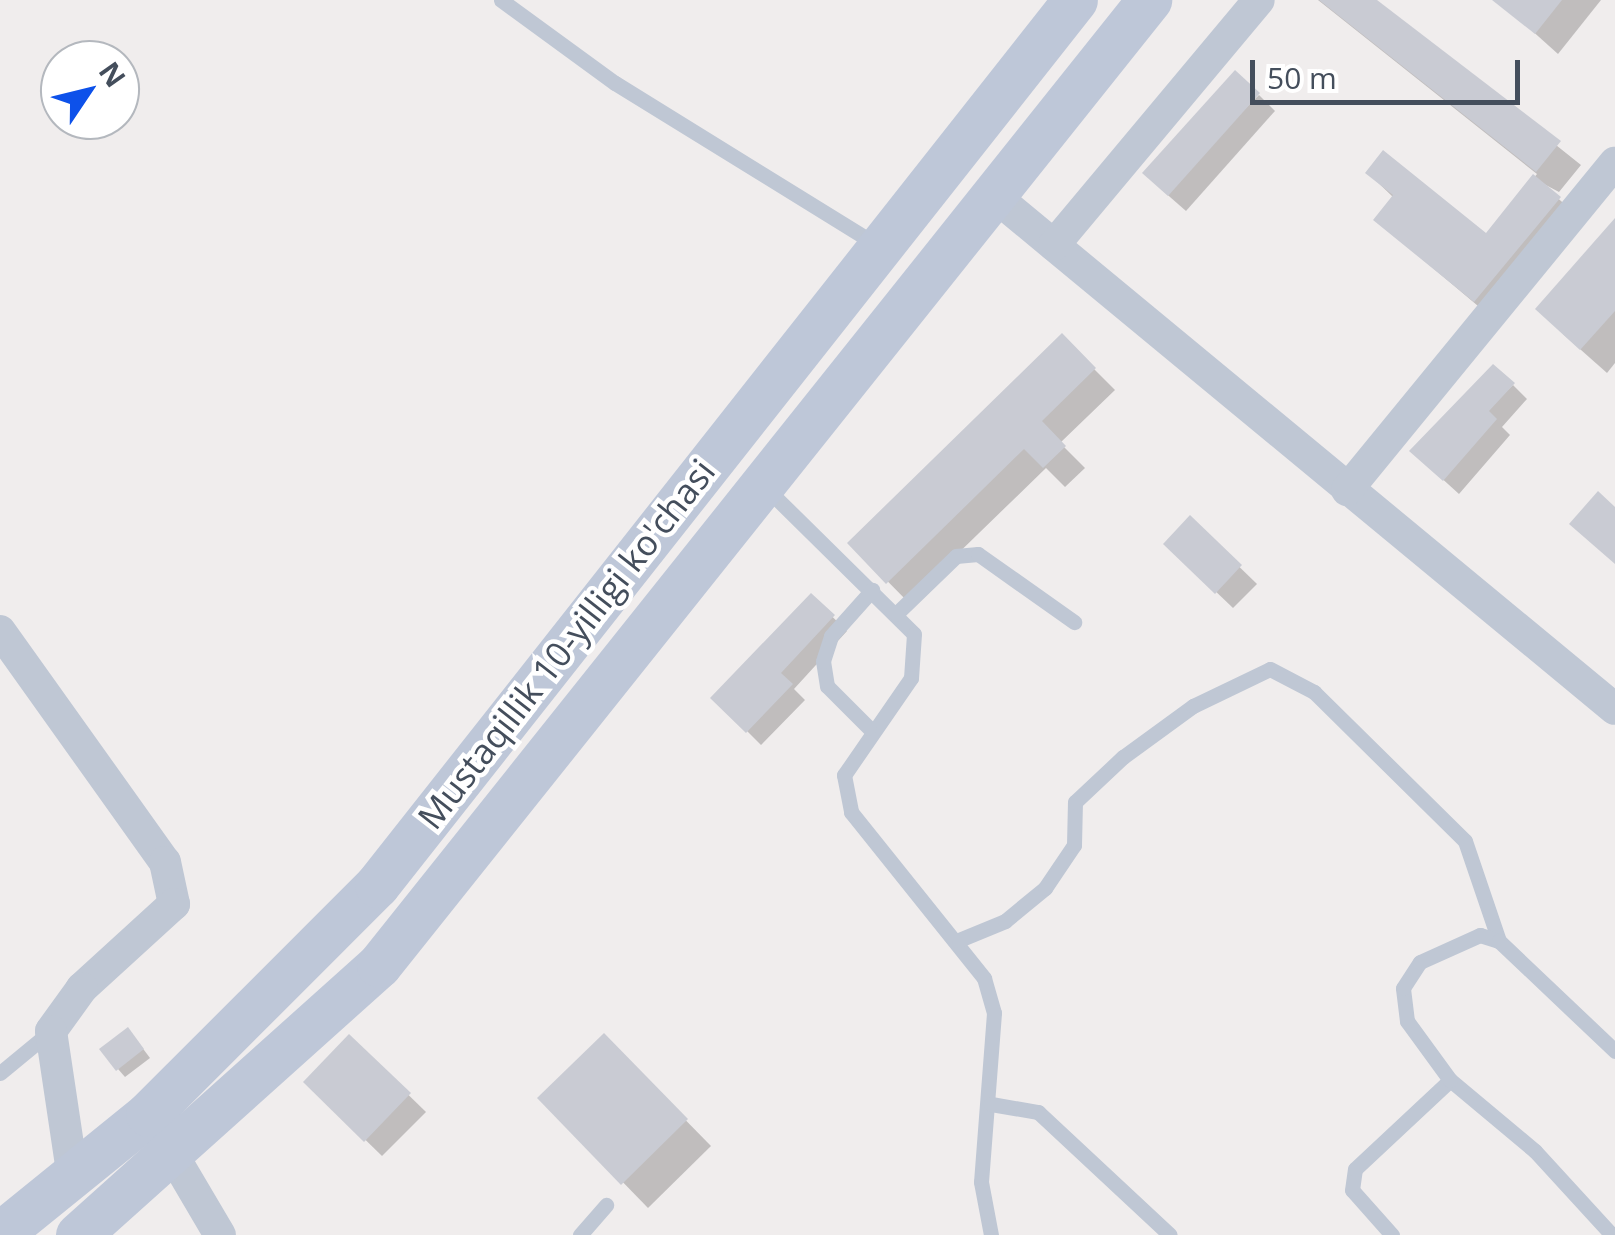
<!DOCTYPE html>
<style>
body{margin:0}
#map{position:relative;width:1615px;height:1235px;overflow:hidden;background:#f0eded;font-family:"Open Sans",sans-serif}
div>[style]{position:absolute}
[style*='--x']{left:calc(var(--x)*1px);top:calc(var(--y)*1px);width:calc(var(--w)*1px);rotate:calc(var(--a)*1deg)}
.shadow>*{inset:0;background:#0003}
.building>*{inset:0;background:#c9cbd3}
.service>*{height:15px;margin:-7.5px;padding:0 7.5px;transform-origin:7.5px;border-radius:7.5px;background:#bfc7d4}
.minor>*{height:32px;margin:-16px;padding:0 16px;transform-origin:16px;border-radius:16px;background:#bfc7d4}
.secondary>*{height:45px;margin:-22.5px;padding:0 22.5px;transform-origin:22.5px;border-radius:22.5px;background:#bec7d8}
span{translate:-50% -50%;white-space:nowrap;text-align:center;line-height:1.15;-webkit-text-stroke:9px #fff;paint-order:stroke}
.street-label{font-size:35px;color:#444e5c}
.north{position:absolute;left:40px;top:40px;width:100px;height:100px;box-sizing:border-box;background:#fff;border:2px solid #b4b8be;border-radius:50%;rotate:55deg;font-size:28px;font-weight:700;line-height:40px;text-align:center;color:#444e5c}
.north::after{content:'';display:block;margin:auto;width:35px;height:45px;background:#0d51ea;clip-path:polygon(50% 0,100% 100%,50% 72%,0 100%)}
.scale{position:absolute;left:1250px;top:60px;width:270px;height:45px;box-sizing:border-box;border:5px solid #444e5c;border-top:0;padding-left:12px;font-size:30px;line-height:35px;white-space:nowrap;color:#444e5c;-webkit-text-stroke:8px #fff;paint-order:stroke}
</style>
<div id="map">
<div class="shadow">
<div style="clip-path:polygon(1318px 0,1374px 0,1581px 165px,1559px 192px,1540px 182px,1582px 220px,1497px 322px,1376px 220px,1394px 198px,1368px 173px,1486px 237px,1537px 174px)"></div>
<div style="clip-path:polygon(1517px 0,1601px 0,1558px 54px,1509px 10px)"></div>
<div style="clip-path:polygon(1259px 95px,1275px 111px,1186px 211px,1162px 190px)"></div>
<div style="clip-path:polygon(1615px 221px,1615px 363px,1607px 373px,1563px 334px)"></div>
<div style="clip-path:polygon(1062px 337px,1115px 390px,1060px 443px,1085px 468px,1065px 487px,1046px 468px,908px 602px,850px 543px)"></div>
<div style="clip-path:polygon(1513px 385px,1527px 399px,1502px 427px,1510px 435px,1459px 494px,1427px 465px)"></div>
<div style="clip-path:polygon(1190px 519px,1257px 584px,1233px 608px,1166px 544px)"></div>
<div style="clip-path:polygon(811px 596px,847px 631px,794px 689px,805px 700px,761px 745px,714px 698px)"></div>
<div style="clip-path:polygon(349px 1037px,426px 1112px,382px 1156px,306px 1082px)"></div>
<div style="clip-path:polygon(604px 1037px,711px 1146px,648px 1208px,541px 1098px)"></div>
<div style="clip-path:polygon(135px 1038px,150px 1058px,125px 1077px,118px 1069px)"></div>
</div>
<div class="building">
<div style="clip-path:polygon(1319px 0,1377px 0,1561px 141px,1536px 172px)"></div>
<div style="clip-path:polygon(1492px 0,1562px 0,1535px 34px)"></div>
<div style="clip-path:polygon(1235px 70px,1260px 93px,1168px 196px,1142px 173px)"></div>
<div style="clip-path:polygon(1383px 150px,1486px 233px,1533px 174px,1561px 197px,1474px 302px,1373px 220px,1393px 195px,1365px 173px)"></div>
<div style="clip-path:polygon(1615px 218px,1615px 311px,1580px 350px,1535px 309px)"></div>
<div style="clip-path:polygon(1062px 333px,1096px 368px,1042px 421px,1066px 446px,1043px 468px,1024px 449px,886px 584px,847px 543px)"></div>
<div style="clip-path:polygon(1493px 364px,1515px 383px,1489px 411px,1497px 419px,1443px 481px,1409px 451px)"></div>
<div style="clip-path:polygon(1598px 491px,1615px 507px,1615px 564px,1569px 524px)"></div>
<div style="clip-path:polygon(1190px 515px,1242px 565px,1215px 594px,1163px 544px)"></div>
<div style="clip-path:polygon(811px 593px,835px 615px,781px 673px,793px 684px,746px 733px,710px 698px)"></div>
<div style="clip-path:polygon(128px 1027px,144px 1049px,116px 1071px,99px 1049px)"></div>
<div style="clip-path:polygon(604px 1033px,688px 1119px,621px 1185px,537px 1098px)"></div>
<div style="clip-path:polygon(349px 1034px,411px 1093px,364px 1142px,303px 1082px)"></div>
</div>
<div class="service">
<div style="--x:501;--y:0;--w:141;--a:36.1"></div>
<div style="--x:615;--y:83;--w:307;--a:31.7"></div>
<div style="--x:767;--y:489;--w:206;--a:44.6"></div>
<div style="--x:914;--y:634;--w:44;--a:93.9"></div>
<div style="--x:911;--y:678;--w:118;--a:124.6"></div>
<div style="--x:844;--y:775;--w:38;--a:79"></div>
<div style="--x:851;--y:812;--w:213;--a:51.3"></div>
<div style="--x:984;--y:978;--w:36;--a:74"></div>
<div style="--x:994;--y:1013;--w:169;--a:94.4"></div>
<div style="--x:981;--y:1182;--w:54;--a:79.3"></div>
<div style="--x:896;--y:614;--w:83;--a:-44"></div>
<div style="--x:956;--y:556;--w:22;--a:-5"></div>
<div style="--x:978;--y:554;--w:118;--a:35.3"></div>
<div style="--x:869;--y:728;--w:59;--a:-135"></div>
<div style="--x:827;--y:686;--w:25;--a:-99"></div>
<div style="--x:823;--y:661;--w:26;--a:-72"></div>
<div style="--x:831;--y:636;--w:62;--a:-48.3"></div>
<div style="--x:959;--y:940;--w:50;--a:-22.4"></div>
<div style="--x:1005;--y:921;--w:52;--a:-39.5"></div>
<div style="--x:1045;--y:888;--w:52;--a:-56"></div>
<div style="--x:1074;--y:845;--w:43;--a:-88.7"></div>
<div style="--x:1075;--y:802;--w:66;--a:-43.2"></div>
<div style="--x:1123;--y:757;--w:87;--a:-36.1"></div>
<div style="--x:1193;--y:706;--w:85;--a:-25.7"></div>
<div style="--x:1270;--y:669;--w:50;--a:27.6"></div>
<div style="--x:1314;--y:692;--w:212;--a:44.6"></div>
<div style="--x:1465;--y:841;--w:106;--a:71.2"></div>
<div style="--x:0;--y:1073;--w:66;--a:-39.5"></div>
<div style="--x:991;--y:1104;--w:48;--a:9.7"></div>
<div style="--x:1038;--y:1112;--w:180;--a:43"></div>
<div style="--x:580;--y:1235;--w:40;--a:-49"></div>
<div style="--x:1392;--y:1235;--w:60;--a:-131.6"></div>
<div style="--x:1352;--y:1190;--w:21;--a:-82"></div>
<div style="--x:1355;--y:1169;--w:130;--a:-43.1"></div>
<div style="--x:1612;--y:1235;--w:114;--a:-132.5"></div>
<div style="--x:1535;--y:1151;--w:111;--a:-140.1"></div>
<div style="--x:1450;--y:1080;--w:73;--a:-126.1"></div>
<div style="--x:1407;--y:1021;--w:33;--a:-97"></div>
<div style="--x:1403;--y:988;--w:31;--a:-57"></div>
<div style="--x:1420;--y:962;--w:66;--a:-24.2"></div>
<div style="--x:1480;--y:935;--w:20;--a:18"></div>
<div style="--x:1499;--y:941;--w:160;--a:43.5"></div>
</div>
<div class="minor">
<div style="--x:992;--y:194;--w:808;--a:39.58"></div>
<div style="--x:1054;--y:245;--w:319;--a:-50.1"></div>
<div style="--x:1347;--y:490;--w:423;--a:-50.7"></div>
<div style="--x:0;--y:631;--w:284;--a:54.5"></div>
<div style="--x:165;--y:862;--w:43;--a:77.9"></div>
<div style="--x:174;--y:904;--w:125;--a:137.6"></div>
<div style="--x:82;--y:988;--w:53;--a:125.8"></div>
<div style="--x:51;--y:1031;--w:142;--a:81.5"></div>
<div style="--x:161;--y:1135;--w:116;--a:59.5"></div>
</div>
<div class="secondary">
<div style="--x:0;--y:1234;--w:191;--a:-39"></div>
<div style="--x:148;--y:1114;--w:324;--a:-45"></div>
<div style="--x:377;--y:885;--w:1127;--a:-51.74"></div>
<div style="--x:78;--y:1235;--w:404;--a:-41.9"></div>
<div style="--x:379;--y:965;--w:1235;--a:-51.41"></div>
</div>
<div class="street-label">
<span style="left:566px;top:644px;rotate:-52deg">Mustaqillik 10-yilligi ko'chasi</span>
</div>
<div class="north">N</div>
<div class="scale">50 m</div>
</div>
